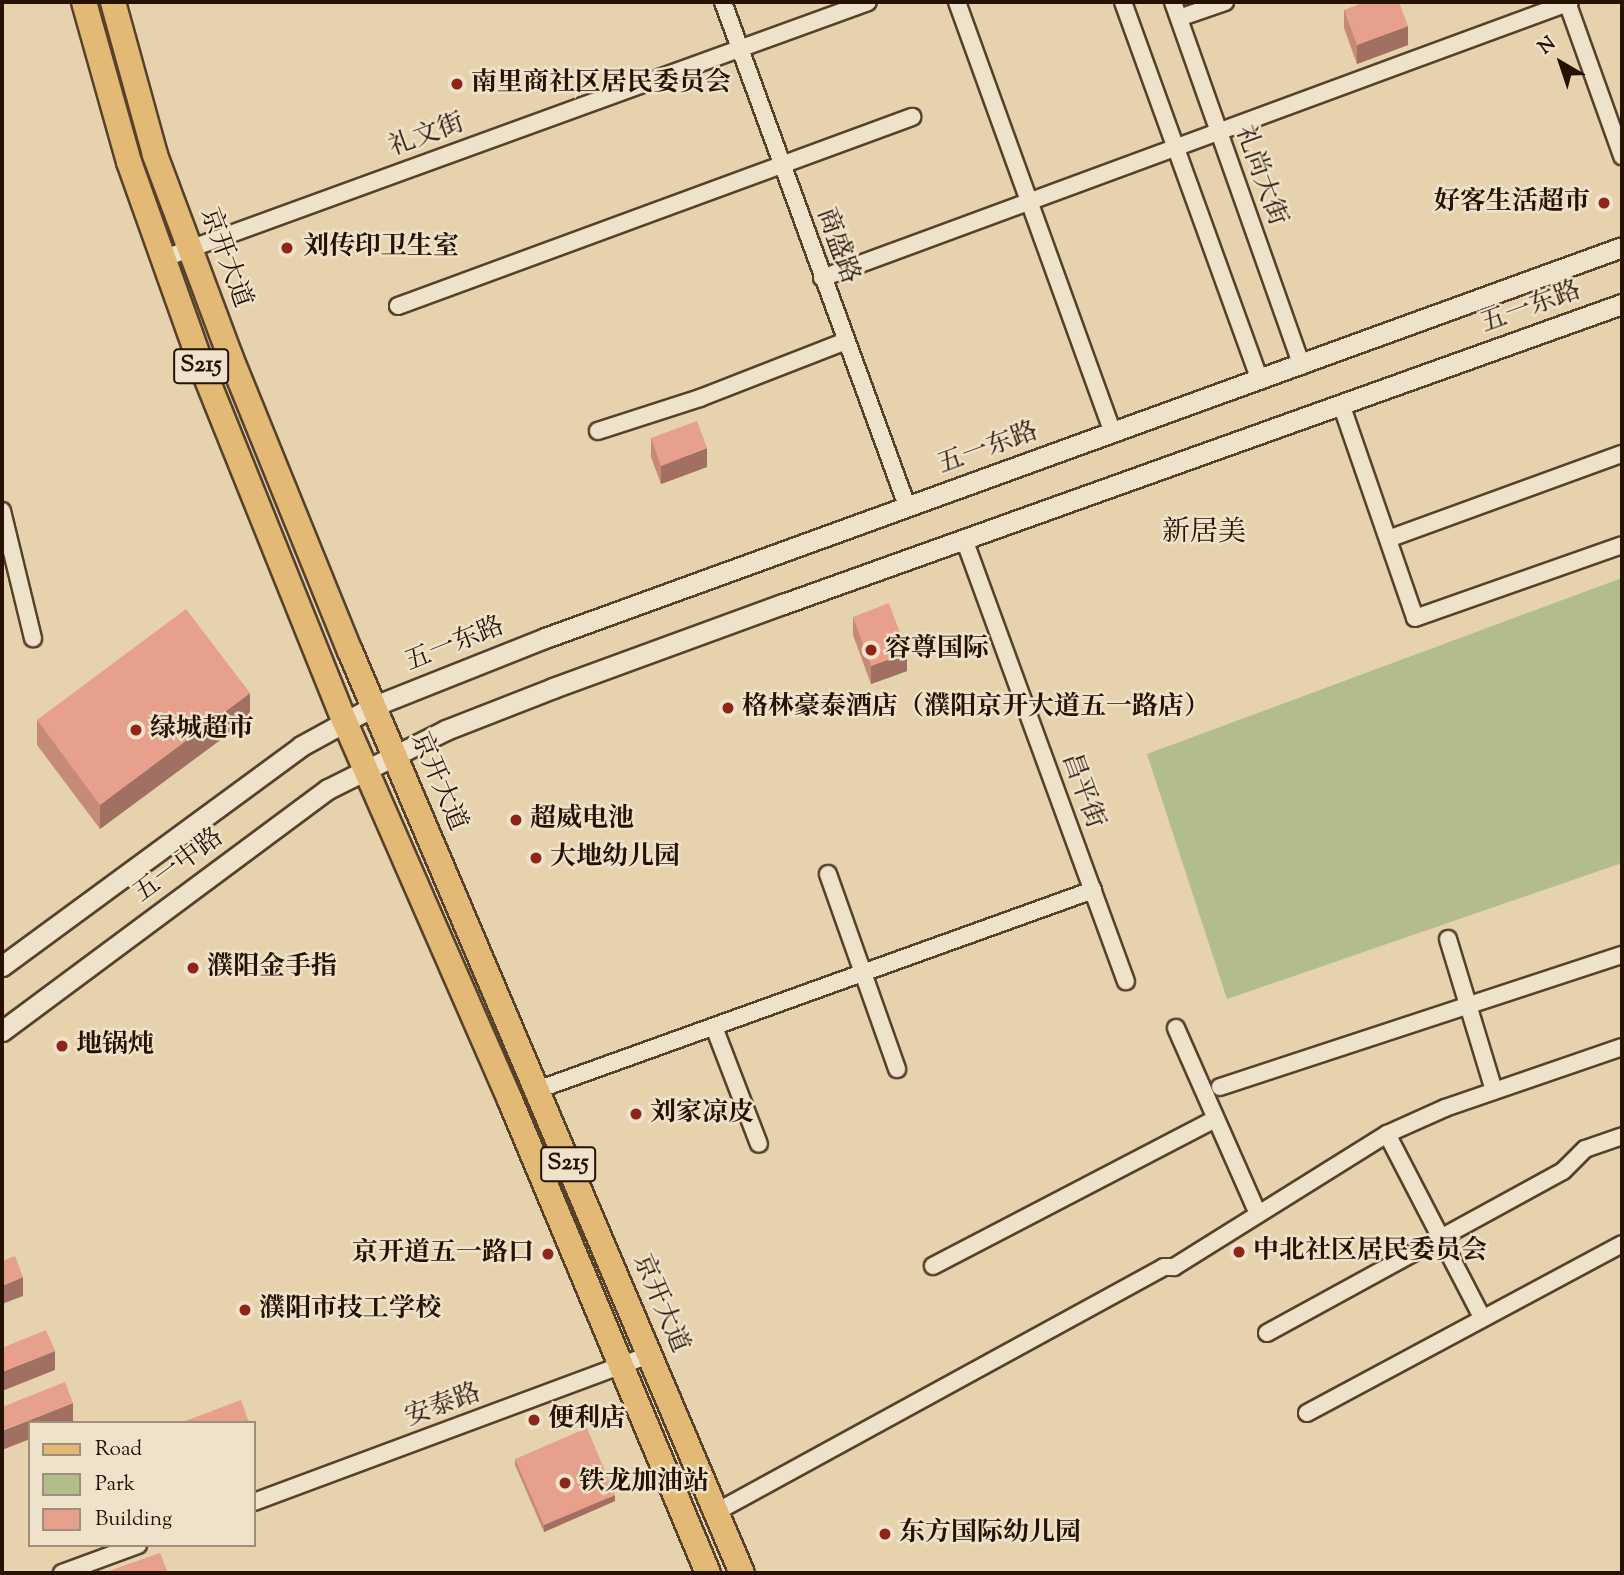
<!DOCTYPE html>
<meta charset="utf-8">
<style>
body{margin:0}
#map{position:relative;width:1624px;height:1575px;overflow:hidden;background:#e6d2ad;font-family:"Sorts Mill Goudy","Noto Serif SC",serif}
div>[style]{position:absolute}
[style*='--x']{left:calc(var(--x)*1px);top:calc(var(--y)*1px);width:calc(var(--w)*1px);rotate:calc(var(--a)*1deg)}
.green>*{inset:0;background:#b2bd8b}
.roads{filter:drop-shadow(2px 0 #57412b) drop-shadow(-2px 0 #57412b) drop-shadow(0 2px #57412b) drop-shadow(0 -2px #57412b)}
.minor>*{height:16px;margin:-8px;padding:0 8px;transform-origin:8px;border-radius:8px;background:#efe2ca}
.tertiary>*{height:19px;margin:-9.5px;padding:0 9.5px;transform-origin:9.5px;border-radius:9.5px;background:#efe2ca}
.primary>*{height:24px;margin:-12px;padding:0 12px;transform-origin:12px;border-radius:12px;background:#e3b976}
.wall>*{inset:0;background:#c68a78}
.shaded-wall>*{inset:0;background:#a17062}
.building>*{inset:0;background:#e6a08c}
.dots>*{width:19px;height:19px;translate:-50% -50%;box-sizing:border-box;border:4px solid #efe2ca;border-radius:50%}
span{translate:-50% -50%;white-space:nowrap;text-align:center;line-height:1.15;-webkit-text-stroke:5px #efe2ca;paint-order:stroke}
.shield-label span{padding:2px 5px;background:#efe2ca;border:2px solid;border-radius:5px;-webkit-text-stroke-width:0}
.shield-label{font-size:24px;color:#271100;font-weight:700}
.poi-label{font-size:26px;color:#271100;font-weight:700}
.left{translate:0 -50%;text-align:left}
.right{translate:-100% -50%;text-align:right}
.street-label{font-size:26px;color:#271100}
.neighbourhood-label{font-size:28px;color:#271100}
.frame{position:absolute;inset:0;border:4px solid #271100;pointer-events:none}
.legend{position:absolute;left:28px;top:1421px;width:228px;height:126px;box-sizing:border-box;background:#efe2ca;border:2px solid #9f8e79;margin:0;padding:9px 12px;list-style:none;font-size:21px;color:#271100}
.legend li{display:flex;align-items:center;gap:14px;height:35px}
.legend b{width:35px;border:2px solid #9f8e79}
.north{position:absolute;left:1526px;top:28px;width:70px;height:70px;-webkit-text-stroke:5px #efe2ca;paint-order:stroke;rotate:321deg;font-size:19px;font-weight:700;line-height:28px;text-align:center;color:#271100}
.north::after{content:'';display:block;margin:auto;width:24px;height:32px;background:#271100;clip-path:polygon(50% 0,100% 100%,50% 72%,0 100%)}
</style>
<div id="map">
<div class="green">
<div style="clip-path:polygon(1622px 578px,1622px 863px,1227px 999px,1147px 754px)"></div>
</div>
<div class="roads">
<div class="minor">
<div style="--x:723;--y:2;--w:537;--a:69.94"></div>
<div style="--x:957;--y:2;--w:458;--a:70.1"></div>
<div style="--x:1123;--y:2;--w:403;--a:70.1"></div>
<div style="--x:1173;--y:2;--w:386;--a:70.5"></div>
<div style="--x:1567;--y:2;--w:164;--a:70.3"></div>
<div style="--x:1179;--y:18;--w:49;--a:-19.2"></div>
<div style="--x:162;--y:259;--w:751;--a:-20"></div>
<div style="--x:822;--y:278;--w:797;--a:-20.25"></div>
<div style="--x:398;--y:306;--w:548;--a:-20.19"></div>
<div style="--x:1341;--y:404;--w:226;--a:70.9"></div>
<div style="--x:1415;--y:618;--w:219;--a:-19.4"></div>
<div style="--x:598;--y:431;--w:107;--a:-17.9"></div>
<div style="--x:700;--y:398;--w:157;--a:-21.3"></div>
<div style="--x:2;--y:511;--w:131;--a:76.3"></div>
<div style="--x:964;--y:539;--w:471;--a:69.9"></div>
<div style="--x:1388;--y:539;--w:249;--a:-20"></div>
<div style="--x:828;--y:874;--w:207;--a:70.5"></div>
<div style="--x:1448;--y:939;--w:158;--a:73.1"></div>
<div style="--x:714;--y:1027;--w:125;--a:69"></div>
<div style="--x:1176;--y:1028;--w:203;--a:66.2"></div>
<div style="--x:1220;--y:1087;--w:423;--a:-18.2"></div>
<div style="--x:537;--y:1090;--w:591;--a:-19.78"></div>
<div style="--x:1387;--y:1134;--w:206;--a:62.6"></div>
<div style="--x:933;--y:1266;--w:318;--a:-27.5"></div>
<div style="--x:1267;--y:1333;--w:337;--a:-28.7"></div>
<div style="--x:1563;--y:1171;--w:31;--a:-45"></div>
<div style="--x:1585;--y:1149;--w:39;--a:-19"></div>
<div style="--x:1307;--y:1413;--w:357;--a:-28.2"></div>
<div style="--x:254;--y:1502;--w:422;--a:-20.4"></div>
<div style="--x:718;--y:1511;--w:508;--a:-28.68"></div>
<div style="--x:1164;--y:1267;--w:10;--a:0"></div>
<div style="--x:1174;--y:1267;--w:251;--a:-32"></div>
<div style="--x:1387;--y:1134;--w:64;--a:-24.1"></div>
<div style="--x:1445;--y:1108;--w:187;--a:-19"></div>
<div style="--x:62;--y:1573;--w:81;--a:-20.2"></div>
</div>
<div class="tertiary">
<div style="--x:2;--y:966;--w:371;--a:-36.3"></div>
<div style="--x:301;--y:746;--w:83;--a:-28.7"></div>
<div style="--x:374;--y:706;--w:184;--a:-21.7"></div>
<div style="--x:545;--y:638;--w:1146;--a:-19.95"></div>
<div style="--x:2;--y:1031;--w:406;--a:-36.6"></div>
<div style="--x:328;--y:789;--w:132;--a:-26.6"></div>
<div style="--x:446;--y:730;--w:115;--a:-21.4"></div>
<div style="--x:553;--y:688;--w:245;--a:-20.1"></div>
<div style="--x:783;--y:604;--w:891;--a:-19.68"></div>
</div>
<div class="primary">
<div style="--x:84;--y:2;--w:166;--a:74.3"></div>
<div style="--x:129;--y:162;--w:218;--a:70.4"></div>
<div style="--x:202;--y:367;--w:380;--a:68.1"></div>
<div style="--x:344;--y:720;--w:415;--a:66.4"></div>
<div style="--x:510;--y:1100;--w:513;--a:67.29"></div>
<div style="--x:113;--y:2;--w:159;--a:74.6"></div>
<div style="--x:155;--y:155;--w:215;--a:69.5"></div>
<div style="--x:230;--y:356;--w:318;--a:67.9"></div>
<div style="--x:350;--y:651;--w:1002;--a:66.97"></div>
</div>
</div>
<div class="wall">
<div style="clip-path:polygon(1344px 10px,1408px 45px,1357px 64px,1344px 28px)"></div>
<div style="clip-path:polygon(651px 438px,707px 467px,661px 484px,651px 457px)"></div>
<div style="clip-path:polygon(853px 617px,907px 671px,871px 684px,853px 635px)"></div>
<div style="clip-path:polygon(250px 718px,100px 829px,37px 745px,37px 720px)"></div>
<div style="clip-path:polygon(515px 1459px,615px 1501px,544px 1532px,515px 1465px)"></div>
</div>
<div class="shaded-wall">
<div style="clip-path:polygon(1408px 26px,1408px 45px,1357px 64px,1357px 45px)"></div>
<div style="clip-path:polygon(707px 448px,707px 467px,661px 484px,661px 466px)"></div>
<div style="clip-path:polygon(907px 653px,907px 671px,871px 684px,871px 666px)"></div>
<div style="clip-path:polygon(250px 693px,250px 718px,100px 829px,100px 805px)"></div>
<div style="clip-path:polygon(23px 1277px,23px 1296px,2px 1304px,2px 1286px)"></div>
<div style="clip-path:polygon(55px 1351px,55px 1370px,2px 1391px,2px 1372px)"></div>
<div style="clip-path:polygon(73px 1403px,73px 1422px,71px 1423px,30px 1423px,30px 1439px,2px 1450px,2px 1431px)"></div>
<div style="clip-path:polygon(615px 1495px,615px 1501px,544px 1532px,544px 1525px)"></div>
</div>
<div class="building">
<div style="clip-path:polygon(1365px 2px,1399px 2px,1408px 26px,1357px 45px,1344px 10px)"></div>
<div style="clip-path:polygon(697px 421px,707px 448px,661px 466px,651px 438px)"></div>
<div style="clip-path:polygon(889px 603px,907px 653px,871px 666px,853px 617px)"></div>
<div style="clip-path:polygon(186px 609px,250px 693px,100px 805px,37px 720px)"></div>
<div style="clip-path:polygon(15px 1256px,23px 1277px,2px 1286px,2px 1261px)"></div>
<div style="clip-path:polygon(46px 1330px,55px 1351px,2px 1372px,2px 1348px)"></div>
<div style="clip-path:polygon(65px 1382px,73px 1403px,2px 1431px,2px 1407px)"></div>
<div style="clip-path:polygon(241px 1400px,249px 1423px,180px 1423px)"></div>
<div style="clip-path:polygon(587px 1428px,615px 1495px,544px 1525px,515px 1459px)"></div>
<div style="clip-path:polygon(160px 1553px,168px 1573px,103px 1573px)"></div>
</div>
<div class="dots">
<div style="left:457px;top:84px;background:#8f2418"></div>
<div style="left:1604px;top:203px;background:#8f2418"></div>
<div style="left:287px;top:248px;background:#8f2418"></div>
<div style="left:871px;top:650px;background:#8f2418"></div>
<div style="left:728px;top:708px;background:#8f2418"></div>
<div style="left:136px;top:730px;background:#8f2418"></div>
<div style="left:516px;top:820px;background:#8f2418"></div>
<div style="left:536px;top:858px;background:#8f2418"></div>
<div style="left:193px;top:968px;background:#8f2418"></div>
<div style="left:62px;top:1046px;background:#8f2418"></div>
<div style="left:636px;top:1114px;background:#8f2418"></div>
<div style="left:1239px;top:1252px;background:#8f2418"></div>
<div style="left:548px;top:1254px;background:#8f2418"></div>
<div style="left:245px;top:1310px;background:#8f2418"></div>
<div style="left:534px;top:1420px;background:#8f2418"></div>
<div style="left:565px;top:1483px;background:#8f2418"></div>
<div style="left:885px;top:1534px;background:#8f2418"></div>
</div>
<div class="shield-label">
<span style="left:201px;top:366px">S215</span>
<span style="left:568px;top:1164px">S215</span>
</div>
<div class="poi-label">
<span class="left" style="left:471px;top:84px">南里商社区居民委员会</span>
<span class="right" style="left:1590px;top:203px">好客生活超市</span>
<span class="left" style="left:303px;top:248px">刘传印卫生室</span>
<span class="left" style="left:885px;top:650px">容尊国际</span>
<span class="left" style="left:742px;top:708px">格林豪泰酒店（濮阳京开大道五一路店）</span>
<span class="left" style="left:150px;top:730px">绿城超市</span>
<span class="left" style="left:530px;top:820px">超威电池</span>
<span class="left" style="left:550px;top:858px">大地幼儿园</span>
<span class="left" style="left:207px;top:968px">濮阳金手指</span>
<span class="left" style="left:76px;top:1046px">地锅炖</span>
<span class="left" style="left:650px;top:1114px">刘家凉皮</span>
<span class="left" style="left:1253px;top:1252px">中北社区居民委员会</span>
<span class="right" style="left:534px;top:1254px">京开道五一路口</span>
<span class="left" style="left:259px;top:1310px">濮阳市技工学校</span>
<span class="left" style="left:548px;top:1420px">便利店</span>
<span class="left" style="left:579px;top:1483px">铁龙加油站</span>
<span class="left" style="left:899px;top:1534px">东方国际幼儿园</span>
</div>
<div class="street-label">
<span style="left:427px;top:136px;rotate:-20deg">礼文街</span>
<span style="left:1260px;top:176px;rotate:70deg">礼尚大街</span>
<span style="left:837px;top:246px;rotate:70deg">商盛路</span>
<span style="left:225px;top:258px;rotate:70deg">京开大道</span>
<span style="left:1531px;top:308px;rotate:-20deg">五一东路</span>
<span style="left:988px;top:449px;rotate:-20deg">五一东路</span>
<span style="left:455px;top:645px;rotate:-22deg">五一东路</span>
<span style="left:438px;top:782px;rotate:67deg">京开大道</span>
<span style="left:1082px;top:791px;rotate:70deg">昌平街</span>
<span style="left:179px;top:866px;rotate:-37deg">五一中路</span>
<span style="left:660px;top:1304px;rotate:67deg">京开大道</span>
<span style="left:443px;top:1406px;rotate:-20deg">安泰路</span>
</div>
<div class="neighbourhood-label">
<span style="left:1204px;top:533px">新居美</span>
</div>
<div class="frame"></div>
<ul class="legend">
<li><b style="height:9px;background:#e3b976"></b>Road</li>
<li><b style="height:19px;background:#b2bd8b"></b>Park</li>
<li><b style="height:19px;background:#e6a08c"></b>Building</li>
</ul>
<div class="north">N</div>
</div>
